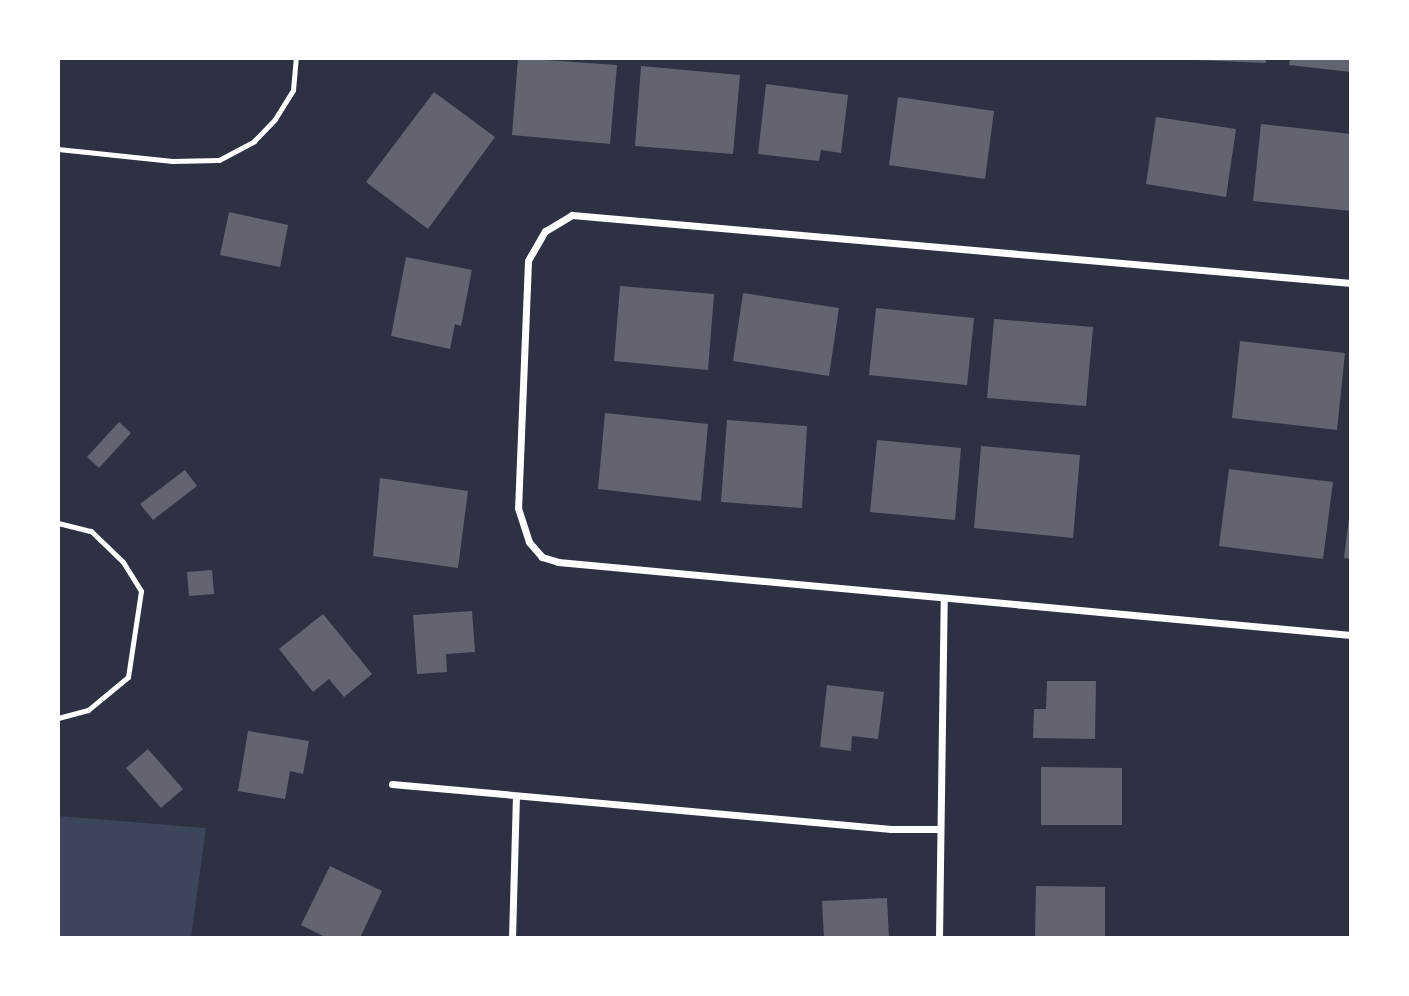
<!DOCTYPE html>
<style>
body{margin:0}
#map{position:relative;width:1409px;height:996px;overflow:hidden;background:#2d3142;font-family:Roboto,sans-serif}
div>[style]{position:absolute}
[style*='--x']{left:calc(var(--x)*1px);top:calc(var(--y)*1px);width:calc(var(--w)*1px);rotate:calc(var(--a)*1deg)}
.green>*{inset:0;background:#3c4559}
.building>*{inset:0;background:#626471}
.service>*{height:5px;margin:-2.5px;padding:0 2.5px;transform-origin:2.5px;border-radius:2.5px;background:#fff}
.minor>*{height:7px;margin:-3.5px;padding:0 3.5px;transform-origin:3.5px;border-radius:3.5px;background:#fff}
span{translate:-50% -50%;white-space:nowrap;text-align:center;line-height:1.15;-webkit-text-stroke:7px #fff;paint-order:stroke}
.frame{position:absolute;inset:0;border:60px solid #fff;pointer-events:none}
</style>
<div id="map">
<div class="green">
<div style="clip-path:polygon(58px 816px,206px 828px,191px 938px,58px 938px)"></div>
</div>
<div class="building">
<div style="clip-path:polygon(518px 58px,617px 65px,610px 144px,512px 135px)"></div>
<div style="clip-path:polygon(1195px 58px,1266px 58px,1266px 63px,1195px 60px)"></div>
<div style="clip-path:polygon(1290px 58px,1351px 58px,1351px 72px,1289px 65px)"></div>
<div style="clip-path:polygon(641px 66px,740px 75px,733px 154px,635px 146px)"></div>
<div style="clip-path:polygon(766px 84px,848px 95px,841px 153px,821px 150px,819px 161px,758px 154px)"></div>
<div style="clip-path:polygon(434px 92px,495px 137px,428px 229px,366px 182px)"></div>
<div style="clip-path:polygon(898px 97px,994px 111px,985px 179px,889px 165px)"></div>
<div style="clip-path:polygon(1156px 117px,1236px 129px,1226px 197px,1146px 184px)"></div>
<div style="clip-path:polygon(1261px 124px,1351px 134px,1351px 211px,1253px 201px)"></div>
<div style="clip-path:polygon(229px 212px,288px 225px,280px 267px,220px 255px)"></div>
<div style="clip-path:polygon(406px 257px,472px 270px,461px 326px,455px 324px,450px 349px,391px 336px)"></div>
<div style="clip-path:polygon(620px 286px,714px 294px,708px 370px,614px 361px)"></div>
<div style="clip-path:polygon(743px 293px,839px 308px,829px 376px,733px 361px)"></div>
<div style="clip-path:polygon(876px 308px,974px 318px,967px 385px,869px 375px)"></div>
<div style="clip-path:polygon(994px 319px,1093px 327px,1086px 406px,987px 398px)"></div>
<div style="clip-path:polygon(1240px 341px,1345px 353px,1337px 430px,1232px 418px)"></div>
<div style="clip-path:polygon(605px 413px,708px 424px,701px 501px,598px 489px)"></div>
<div style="clip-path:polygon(727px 420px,807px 426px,802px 508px,721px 502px)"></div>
<div style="clip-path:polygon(119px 422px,131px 433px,99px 468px,87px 457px)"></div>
<div style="clip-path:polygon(877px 440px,961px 448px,955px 520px,870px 512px)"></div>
<div style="clip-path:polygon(981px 446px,1080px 455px,1073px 538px,974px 528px)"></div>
<div style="clip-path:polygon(1229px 469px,1333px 482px,1323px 559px,1219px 546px)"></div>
<div style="clip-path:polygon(185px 470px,197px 486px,153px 520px,140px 504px)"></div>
<div style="clip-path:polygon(380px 478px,468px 491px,458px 568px,373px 556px)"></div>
<div style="clip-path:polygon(1350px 511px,1351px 512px,1351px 559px,1344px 558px)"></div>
<div style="clip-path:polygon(212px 570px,214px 594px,189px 596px,187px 572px)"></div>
<div style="clip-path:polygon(472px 611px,475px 652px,446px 654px,447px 672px,417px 674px,413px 615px)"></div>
<div style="clip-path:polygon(323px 614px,372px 674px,344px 697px,329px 679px,313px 692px,279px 649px)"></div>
<div style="clip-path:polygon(1047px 681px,1096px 681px,1095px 739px,1033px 738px,1034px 709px,1046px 709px)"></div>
<div style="clip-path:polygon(827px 685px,884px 692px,878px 739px,852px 736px,851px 751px,820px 747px)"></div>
<div style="clip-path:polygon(248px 731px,309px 741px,303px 774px,290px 771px,285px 799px,238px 791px)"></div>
<div style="clip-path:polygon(148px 749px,183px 789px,161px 808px,126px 768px)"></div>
<div style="clip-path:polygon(1041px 767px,1122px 768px,1122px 825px,1041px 825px)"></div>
<div style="clip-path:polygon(330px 866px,382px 891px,360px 938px,327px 938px,301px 925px)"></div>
<div style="clip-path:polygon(1036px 886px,1105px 887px,1105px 938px,1035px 938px)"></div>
<div style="clip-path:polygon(887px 898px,889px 938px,824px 938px,822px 901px)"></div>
</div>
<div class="service">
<div style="--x:58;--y:149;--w:115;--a:6"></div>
<div style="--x:172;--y:161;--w:47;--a:-1.2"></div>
<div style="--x:219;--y:160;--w:40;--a:-28"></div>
<div style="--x:254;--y:141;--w:30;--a:-46"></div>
<div style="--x:275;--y:119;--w:34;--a:-58"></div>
<div style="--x:293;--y:90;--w:32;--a:-85"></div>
<div style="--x:58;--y:523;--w:34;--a:14"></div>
<div style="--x:91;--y:531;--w:45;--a:44.1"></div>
<div style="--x:123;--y:562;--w:34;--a:58"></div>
<div style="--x:141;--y:591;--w:87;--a:98.6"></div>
<div style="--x:128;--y:677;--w:52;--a:140.5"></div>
<div style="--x:88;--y:710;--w:31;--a:165"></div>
</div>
<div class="minor">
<div style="--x:1351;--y:283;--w:782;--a:-175.01"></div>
<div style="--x:572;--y:215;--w:31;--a:149"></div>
<div style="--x:545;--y:231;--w:34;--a:120"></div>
<div style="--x:528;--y:261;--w:247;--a:92.3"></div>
<div style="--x:518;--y:508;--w:36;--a:72"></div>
<div style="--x:529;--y:542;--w:20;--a:49"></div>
<div style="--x:542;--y:557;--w:17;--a:17"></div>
<div style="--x:558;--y:562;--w:796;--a:5.26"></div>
<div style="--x:392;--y:784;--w:501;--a:5.15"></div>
<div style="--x:891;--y:829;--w:49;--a:0"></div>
<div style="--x:512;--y:938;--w:142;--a:-88.4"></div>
<div style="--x:939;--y:938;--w:340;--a:-89.2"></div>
</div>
<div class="frame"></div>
</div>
